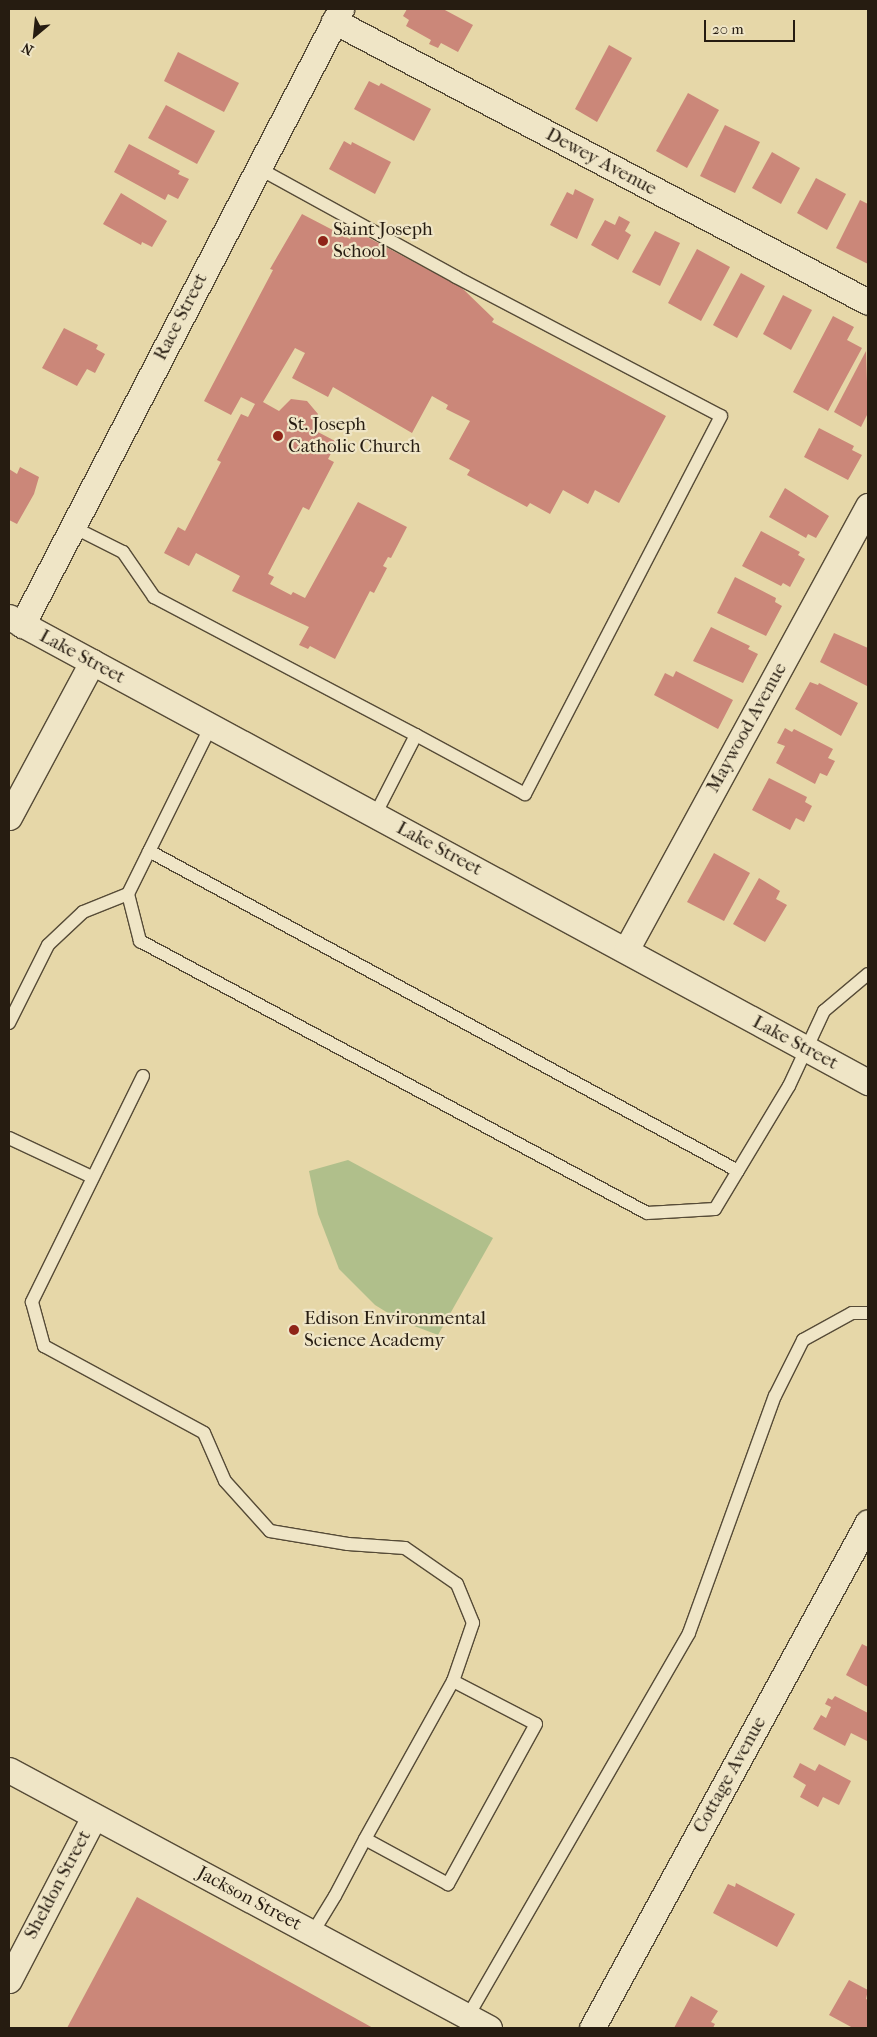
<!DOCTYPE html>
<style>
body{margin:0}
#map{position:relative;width:877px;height:2037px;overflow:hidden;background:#e6d7a8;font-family:"IM FELL French Canon",serif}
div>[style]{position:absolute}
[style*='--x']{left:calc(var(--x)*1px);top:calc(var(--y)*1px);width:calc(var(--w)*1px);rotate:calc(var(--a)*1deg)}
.green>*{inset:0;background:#b0bf8b}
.building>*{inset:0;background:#cb8779}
.roads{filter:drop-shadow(1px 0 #564b37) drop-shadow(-1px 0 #564b37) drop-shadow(0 1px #564b37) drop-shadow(0 -1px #564b37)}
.service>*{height:12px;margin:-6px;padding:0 6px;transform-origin:6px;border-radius:6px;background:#efe5c6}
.minor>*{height:25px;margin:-12.5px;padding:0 12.5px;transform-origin:12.5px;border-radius:12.5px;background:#efe5c6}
.dots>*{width:14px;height:14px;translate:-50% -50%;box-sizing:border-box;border:2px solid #efe5c6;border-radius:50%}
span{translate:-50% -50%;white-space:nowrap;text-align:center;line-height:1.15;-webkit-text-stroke:4.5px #efe5c6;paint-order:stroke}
.street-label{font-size:19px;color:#261c11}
.poi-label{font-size:19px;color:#261c11}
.left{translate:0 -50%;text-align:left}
.frame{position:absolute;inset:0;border:10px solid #261c11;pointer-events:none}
.north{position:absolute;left:10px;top:10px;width:50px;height:50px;-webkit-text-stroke:4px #efe5c6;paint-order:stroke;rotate:208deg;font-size:14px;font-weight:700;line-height:20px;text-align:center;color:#261c11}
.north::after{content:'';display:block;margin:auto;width:18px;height:22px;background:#261c11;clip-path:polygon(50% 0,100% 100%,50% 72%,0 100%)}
.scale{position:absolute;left:704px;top:20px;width:91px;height:22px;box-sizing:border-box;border:2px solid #261c11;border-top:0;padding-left:6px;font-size:15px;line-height:18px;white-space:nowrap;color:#261c11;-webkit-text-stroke:4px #efe5c6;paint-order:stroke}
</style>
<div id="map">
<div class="green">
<div style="clip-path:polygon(348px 1160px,493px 1238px,438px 1335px,401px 1321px,375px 1305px,339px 1269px,318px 1214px,309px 1171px)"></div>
</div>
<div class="building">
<div style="clip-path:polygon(407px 9px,443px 9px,473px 25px,458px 52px,441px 43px,438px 48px,429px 44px,431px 40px,406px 26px,409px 20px,403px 16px)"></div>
<div style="clip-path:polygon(609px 45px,632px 58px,597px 122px,575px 109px)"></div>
<div style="clip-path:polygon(178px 52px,239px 83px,224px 112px,164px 81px)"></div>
<div style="clip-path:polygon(369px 81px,379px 86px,381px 83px,431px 109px,414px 141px,354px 109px)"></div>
<div style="clip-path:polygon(688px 93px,719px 110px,687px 168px,656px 151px)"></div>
<div style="clip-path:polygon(166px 105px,215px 131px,197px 164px,148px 138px)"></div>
<div style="clip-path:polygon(725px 125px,760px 142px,735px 193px,700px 176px)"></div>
<div style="clip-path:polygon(344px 141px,351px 145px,352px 142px,391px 162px,375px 194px,329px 169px)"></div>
<div style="clip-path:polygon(129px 144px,180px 171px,178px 174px,189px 179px,178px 199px,168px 194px,165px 200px,114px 172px)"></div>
<div style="clip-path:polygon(772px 152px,800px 168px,781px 204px,752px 188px)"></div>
<div style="clip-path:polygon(816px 178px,846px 194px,827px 230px,797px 213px)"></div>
<div style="clip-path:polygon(575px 189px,594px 199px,577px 239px,550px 225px,567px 192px,573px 195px)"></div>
<div style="clip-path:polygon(121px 193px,167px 221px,152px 247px,142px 242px,141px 245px,103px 224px)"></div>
<div style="clip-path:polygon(860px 200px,868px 204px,868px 264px,836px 248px)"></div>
<div style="clip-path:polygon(302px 214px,350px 239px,354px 230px,461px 287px,494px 319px,492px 322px,666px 416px,619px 503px,595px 490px,588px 504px,563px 490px,550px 514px,530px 503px,527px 507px,467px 475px,470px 470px,449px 459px,470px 421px,446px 409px,448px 405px,432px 396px,412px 433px,333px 387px,328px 397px,292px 378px,305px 353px,295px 348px,263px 402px,279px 411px,291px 399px,307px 401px,318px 414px,316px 431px,337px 442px,328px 459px,334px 462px,309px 510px,303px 507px,268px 574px,274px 577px,270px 584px,291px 595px,293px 592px,305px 598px,358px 502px,407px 527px,391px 558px,388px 557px,383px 566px,387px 568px,374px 593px,370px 591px,335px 659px,310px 646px,308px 649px,299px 645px,309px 627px,232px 591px,240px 576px,196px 553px,189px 566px,164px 553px,178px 527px,185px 531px,221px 462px,217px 460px,241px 414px,248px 417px,255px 404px,241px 397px,231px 415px,204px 401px,273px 270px,270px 269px)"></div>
<div style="clip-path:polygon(619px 216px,630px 222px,625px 231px,631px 235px,618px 260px,591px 245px,605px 220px,615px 225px)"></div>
<div style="clip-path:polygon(655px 231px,680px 243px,660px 286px,632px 272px)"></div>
<div style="clip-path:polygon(697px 249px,730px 267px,701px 321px,668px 303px)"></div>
<div style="clip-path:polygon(741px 273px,765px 286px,737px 338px,713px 325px)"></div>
<div style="clip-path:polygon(783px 295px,812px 310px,791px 350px,763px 334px)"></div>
<div style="clip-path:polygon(833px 316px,854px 327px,847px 340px,862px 348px,828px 411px,793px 392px)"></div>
<div style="clip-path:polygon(64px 328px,98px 345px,96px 349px,105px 354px,95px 373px,87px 369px,77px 386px,42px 368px)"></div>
<div style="clip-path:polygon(866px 351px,868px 413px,861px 427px,834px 412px)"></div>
<div style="clip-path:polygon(819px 428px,854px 446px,852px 450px,862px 455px,848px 480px,804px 457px)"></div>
<div style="clip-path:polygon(20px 467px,39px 477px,34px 494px,17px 524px,9px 520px,9px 469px,17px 474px)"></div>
<div style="clip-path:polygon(785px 488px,829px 516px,816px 538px,808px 534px,806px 538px,769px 517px)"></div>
<div style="clip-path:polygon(761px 531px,800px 552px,798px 555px,805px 559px,790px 587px,783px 583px,781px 586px,742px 566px)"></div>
<div style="clip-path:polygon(735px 577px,776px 598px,775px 602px,782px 606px,766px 636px,717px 613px)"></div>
<div style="clip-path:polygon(711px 627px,750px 646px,748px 649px,758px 654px,743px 683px,693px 661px)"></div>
<div style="clip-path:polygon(834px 633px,868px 648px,867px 686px,820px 662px)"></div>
<div style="clip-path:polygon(676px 671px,733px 700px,718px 729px,654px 695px,665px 673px,673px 677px)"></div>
<div style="clip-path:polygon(810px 682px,818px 685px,819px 683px,858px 703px,841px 736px,795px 709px)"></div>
<div style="clip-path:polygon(785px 728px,792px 732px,794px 729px,833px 749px,828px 758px,835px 761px,827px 776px,820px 773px,815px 784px,776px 763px,785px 746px,777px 743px)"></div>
<div style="clip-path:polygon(769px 778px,807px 797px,805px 802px,812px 806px,804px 822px,796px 818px,790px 830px,752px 810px)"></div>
<div style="clip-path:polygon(714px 853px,750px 873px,724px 921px,687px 902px)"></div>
<div style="clip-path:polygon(759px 878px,780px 891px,776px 899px,787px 905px,765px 942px,733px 924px)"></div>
<div style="clip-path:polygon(862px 1644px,868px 1647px,868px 1687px,846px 1675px)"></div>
<div style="clip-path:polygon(835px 1696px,868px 1713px,867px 1741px,851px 1733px,845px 1746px,813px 1729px,821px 1715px,826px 1718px,831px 1707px,825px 1704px,828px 1698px,832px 1700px)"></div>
<div style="clip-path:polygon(800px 1763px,815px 1771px,819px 1764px,851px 1781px,839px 1805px,823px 1797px,818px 1807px,800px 1797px,806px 1785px,793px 1777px)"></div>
<div style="clip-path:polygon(736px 1883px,795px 1914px,777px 1947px,713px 1913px,728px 1884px,735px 1887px)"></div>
<div style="clip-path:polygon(137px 1897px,373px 2028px,67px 2028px)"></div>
<div style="clip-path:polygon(849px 1980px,868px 1990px,866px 1999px,868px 2000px,868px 2028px,853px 2028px,829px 2015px)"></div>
<div style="clip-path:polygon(691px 1996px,718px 2011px,711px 2022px,715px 2024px,713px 2028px,674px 2028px)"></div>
</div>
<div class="roads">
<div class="service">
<div style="--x:258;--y:168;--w:226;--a:28.8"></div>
<div style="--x:456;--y:277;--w:299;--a:27.7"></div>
<div style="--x:721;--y:416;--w:426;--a:117.4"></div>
<div style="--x:525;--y:794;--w:124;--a:-151.6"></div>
<div style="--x:416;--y:735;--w:90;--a:117.1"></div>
<div style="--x:73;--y:527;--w:56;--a:26.6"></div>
<div style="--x:123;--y:552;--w:55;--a:55.4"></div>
<div style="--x:154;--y:597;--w:296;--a:27.8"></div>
<div style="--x:211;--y:726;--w:187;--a:116.3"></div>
<div style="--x:128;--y:894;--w:49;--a:75.7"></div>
<div style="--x:140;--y:941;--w:575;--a:28.21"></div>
<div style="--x:647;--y:1213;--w:68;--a:-3.4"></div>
<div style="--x:715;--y:1209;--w:144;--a:-59"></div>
<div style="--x:789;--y:1086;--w:83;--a:-65"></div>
<div style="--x:824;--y:1011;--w:57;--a:-40.1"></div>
<div style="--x:149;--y:851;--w:670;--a:28.51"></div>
<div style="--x:9;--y:1023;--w:87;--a:-63.4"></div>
<div style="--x:48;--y:945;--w:48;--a:-43.3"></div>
<div style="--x:83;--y:912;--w:48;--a:-21.8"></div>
<div style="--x:143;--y:1076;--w:252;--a:116.2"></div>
<div style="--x:32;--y:1302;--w:46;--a:74.7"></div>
<div style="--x:44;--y:1346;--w:182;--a:28.5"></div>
<div style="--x:204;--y:1433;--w:52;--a:66.4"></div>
<div style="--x:225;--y:1481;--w:67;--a:48"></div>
<div style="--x:270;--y:1531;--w:79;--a:9.5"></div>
<div style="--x:348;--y:1544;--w:57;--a:4"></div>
<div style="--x:405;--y:1548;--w:63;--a:34.7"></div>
<div style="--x:457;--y:1584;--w:42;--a:67.7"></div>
<div style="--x:473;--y:1623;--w:61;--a:109"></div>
<div style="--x:9;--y:1138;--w:92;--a:25.2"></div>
<div style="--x:313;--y:1932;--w:42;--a:-58.6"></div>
<div style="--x:335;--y:1896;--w:64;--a:-62.2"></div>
<div style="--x:365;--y:1839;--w:181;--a:-60.9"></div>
<div style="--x:453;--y:1681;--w:93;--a:27.4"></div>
<div style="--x:536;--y:1724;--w:183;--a:118.8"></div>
<div style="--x:448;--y:1884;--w:94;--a:-151.5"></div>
<div style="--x:468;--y:2016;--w:442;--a:-60"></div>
<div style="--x:689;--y:1633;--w:252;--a:-70.1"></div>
<div style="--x:775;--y:1396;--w:63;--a:-63.4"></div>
<div style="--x:803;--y:1340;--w:56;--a:-28.9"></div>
<div style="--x:852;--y:1313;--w:16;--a:0"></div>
</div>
<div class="minor">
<div style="--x:334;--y:21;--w:603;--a:27.75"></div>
<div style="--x:9;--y:617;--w:977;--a:28.43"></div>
<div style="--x:22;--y:625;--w:694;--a:-62.62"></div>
<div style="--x:9;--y:817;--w:176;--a:-61.8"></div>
<div style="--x:626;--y:950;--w:506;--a:-61.41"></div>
<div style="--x:9;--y:1770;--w:545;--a:28.26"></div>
<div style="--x:9;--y:1980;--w:184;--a:-62.5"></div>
<div style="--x:592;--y:2028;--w:576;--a:-61.39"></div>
</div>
</div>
<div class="dots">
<div style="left:323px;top:241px;background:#8f2418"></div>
<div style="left:278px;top:436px;background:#8f2418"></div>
<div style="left:294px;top:1330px;background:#8f2418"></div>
</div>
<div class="street-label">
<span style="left:601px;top:162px;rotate:28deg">Dewey Avenue</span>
<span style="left:181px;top:317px;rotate:-63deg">Race Street</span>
<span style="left:82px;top:657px;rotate:28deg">Lake Street</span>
<span style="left:747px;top:728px;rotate:-61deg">Maywood Avenue</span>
<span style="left:439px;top:849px;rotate:28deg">Lake Street</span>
<span style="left:795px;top:1043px;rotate:28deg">Lake Street</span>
<span style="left:730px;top:1775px;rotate:-61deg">Cottage Avenue</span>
<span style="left:58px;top:1885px;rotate:-62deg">Sheldon Street</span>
<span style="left:249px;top:1899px;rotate:28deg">Jackson Street</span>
</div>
<div class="poi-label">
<span class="left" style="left:333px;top:241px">Saint Joseph<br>School</span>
<span class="left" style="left:288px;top:436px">St. Joseph<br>Catholic Church</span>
<span class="left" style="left:304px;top:1330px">Edison Environmental<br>Science Academy</span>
</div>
<div class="frame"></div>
<div class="north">N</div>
<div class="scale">20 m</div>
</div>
